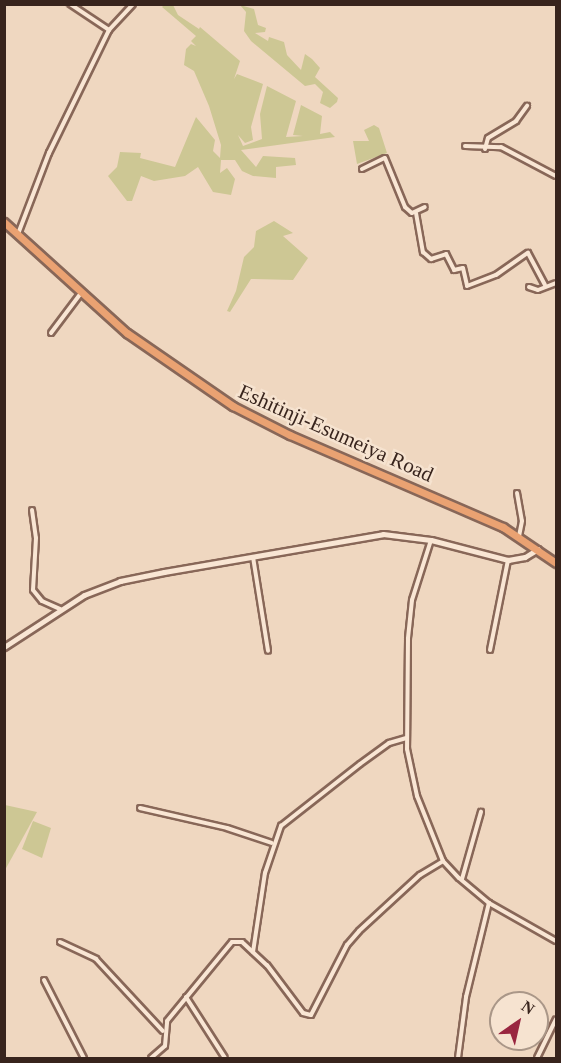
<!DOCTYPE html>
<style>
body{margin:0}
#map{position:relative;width:561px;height:1063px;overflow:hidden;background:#efd7c0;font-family:"Times New Roman",serif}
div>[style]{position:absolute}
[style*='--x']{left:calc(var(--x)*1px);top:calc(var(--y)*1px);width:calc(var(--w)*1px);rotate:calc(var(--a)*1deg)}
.green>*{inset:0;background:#cdc794}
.roads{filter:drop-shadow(2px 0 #886758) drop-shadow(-2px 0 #886758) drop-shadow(0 2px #886758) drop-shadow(0 -2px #886758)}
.minor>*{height:4px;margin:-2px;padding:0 2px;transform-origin:2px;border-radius:2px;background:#f9e6d4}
.tertiary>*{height:5px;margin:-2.5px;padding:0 2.5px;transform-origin:2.5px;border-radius:2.5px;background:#f9e6d4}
.trunk>*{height:7px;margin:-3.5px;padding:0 3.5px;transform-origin:3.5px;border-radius:3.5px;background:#eaa272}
span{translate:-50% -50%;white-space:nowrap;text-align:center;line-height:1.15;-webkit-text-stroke:5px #f6e3d0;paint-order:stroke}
.street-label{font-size:21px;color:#38241d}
.frame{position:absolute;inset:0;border:6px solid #38241d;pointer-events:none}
.north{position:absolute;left:489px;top:991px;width:60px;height:60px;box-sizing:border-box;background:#f6e3d0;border:2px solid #aa9788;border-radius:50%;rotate:34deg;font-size:16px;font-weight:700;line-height:24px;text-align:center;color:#38241d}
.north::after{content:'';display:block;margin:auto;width:21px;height:27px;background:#992640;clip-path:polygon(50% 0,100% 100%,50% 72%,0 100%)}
</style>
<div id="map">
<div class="green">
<div style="clip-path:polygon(164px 5px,173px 5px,178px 15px,199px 29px,200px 27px,240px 61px,234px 79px,237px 74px,263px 84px,251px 127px,253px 140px,245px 143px,238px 135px,243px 146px,262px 139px,260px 114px,267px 86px,296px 101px,286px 137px,303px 136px,293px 135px,301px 105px,322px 116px,320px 134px,330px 132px,335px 137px,241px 150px,256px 167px,263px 156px,295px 158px,296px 165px,276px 167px,276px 178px,253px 176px,242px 171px,235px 160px,221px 160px,220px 173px,227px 168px,235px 179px,231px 195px,213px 192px,198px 167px,185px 176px,154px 181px,141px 176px,132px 201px,127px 201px,108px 176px,117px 167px,120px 152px,141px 153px,140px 158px,175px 167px,196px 117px,215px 140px,213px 151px,220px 158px,221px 145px,209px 106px,194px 71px,184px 65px,186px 49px,191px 44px,196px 46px,191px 41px,196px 36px,162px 7px)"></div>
<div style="clip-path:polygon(240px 5px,254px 9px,258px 25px,266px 28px,265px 32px,255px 33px,268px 41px,269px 37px,284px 42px,287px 55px,301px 70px,305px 54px,312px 59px,320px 68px,315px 77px,338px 98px,337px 102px,330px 108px,320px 103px,323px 92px,315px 84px,305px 86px,251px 41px,244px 31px,246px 12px)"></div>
<div style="clip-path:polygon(374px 125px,379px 128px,387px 153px,357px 164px,353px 141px,369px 141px,364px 130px)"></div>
<div style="clip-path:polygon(274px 221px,293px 233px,283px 236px,308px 258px,293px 280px,251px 279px,230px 312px,227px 311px,236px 291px,244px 257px,254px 247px,256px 231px)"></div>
<div style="clip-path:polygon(5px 805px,37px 812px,5px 870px,4px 805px)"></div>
<div style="clip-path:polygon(33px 821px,51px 828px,42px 858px,22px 849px)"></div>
</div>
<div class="roads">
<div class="minor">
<div style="--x:70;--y:4;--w:47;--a:33.7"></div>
<div style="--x:465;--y:146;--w:36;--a:2"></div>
<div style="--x:501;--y:147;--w:62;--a:27.8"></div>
<div style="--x:485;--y:149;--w:11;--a:-75"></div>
<div style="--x:488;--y:138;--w:33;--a:-31"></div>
<div style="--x:516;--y:121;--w:19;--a:-54"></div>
<div style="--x:362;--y:169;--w:25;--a:-26"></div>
<div style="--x:385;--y:158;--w:53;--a:67.8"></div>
<div style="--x:405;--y:207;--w:9;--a:41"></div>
<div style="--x:412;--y:213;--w:14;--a:-25"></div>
<div style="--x:416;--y:213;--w:40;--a:80"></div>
<div style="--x:423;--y:252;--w:11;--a:41"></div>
<div style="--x:431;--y:259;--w:16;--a:-18"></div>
<div style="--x:446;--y:254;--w:18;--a:63"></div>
<div style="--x:454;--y:270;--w:9;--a:-13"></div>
<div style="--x:463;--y:268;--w:18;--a:77"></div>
<div style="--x:467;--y:286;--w:31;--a:-21"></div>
<div style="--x:496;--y:275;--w:39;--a:-35"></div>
<div style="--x:528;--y:253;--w:36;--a:62"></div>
<div style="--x:18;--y:234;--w:87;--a:-69.1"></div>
<div style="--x:49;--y:153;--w:137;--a:-64"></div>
<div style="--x:109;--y:30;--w:35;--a:-47"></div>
<div style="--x:529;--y:287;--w:9;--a:18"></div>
<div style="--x:538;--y:290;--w:19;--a:-21"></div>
<div style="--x:51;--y:333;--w:50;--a:-53.1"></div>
<div style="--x:517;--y:493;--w:28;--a:80"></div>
<div style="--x:522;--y:521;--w:15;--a:101"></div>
<div style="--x:32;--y:510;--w:28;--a:82"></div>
<div style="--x:36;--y:538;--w:52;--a:93.3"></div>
<div style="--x:33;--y:590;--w:14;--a:51"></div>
<div style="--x:42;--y:601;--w:20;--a:24"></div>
<div style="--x:431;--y:540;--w:63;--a:107.6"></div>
<div style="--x:412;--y:600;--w:39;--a:96"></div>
<div style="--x:408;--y:639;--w:110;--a:90.5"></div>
<div style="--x:407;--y:749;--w:48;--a:78"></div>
<div style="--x:417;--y:796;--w:70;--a:68.2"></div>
<div style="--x:443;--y:861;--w:23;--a:47"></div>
<div style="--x:459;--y:878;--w:39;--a:40"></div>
<div style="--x:489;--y:903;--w:77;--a:29.6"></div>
<div style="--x:253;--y:557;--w:95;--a:80.9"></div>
<div style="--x:490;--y:650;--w:92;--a:-78.7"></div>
<div style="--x:140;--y:808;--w:89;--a:12.9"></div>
<div style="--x:227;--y:828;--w:47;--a:18.4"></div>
<div style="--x:462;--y:879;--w:70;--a:-74.2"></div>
<div style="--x:60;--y:942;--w:40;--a:25"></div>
<div style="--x:96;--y:959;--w:98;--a:47.1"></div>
<div style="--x:253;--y:952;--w:80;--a:-81.4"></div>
<div style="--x:265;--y:873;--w:50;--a:-71.2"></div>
<div style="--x:281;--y:826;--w:100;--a:-38.1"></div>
<div style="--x:360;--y:764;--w:36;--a:-36"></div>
<div style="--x:389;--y:743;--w:18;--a:-16"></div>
<div style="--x:44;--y:980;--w:88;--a:62.9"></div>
<div style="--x:186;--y:997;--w:72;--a:57.4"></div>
<div style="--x:151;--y:1058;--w:18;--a:-41"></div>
<div style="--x:165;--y:1046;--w:25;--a:-85"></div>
<div style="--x:167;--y:1021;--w:102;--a:-50.6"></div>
<div style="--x:232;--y:942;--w:10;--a:0"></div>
<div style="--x:242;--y:942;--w:34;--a:43"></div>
<div style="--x:267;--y:965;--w:60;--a:53.1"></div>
<div style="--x:303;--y:1013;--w:8;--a:14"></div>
<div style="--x:311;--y:1015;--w:79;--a:-62.8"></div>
<div style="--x:347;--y:945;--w:18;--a:-49"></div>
<div style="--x:359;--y:931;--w:83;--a:-42.6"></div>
<div style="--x:420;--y:875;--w:27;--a:-31"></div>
<div style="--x:458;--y:1058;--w:62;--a:-82.5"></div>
<div style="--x:466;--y:997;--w:97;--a:-76.3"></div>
<div style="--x:537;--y:1058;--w:43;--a:-64"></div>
</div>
<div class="tertiary">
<div style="--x:4;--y:647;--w:95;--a:-33"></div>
<div style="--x:84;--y:595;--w:39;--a:-21"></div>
<div style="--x:120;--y:581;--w:45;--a:-11.6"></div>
<div style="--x:164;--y:572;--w:222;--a:-9.8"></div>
<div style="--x:383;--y:534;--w:48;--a:7.1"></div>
<div style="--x:431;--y:540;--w:80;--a:14.6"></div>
<div style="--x:508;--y:560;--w:17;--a:-10"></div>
<div style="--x:525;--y:557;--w:15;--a:-32"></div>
</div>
<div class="trunk">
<div style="--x:4;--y:222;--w:166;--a:42.1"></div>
<div style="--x:127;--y:333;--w:129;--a:34.6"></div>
<div style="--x:233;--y:406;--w:64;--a:27"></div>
<div style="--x:290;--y:435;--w:232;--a:23.4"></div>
<div style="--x:503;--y:527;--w:64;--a:34.2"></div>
</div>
</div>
<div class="street-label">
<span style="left:336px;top:433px;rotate:24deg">Eshitinji-Esumeiya Road</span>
</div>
<div class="frame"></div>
<div class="north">N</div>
</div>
